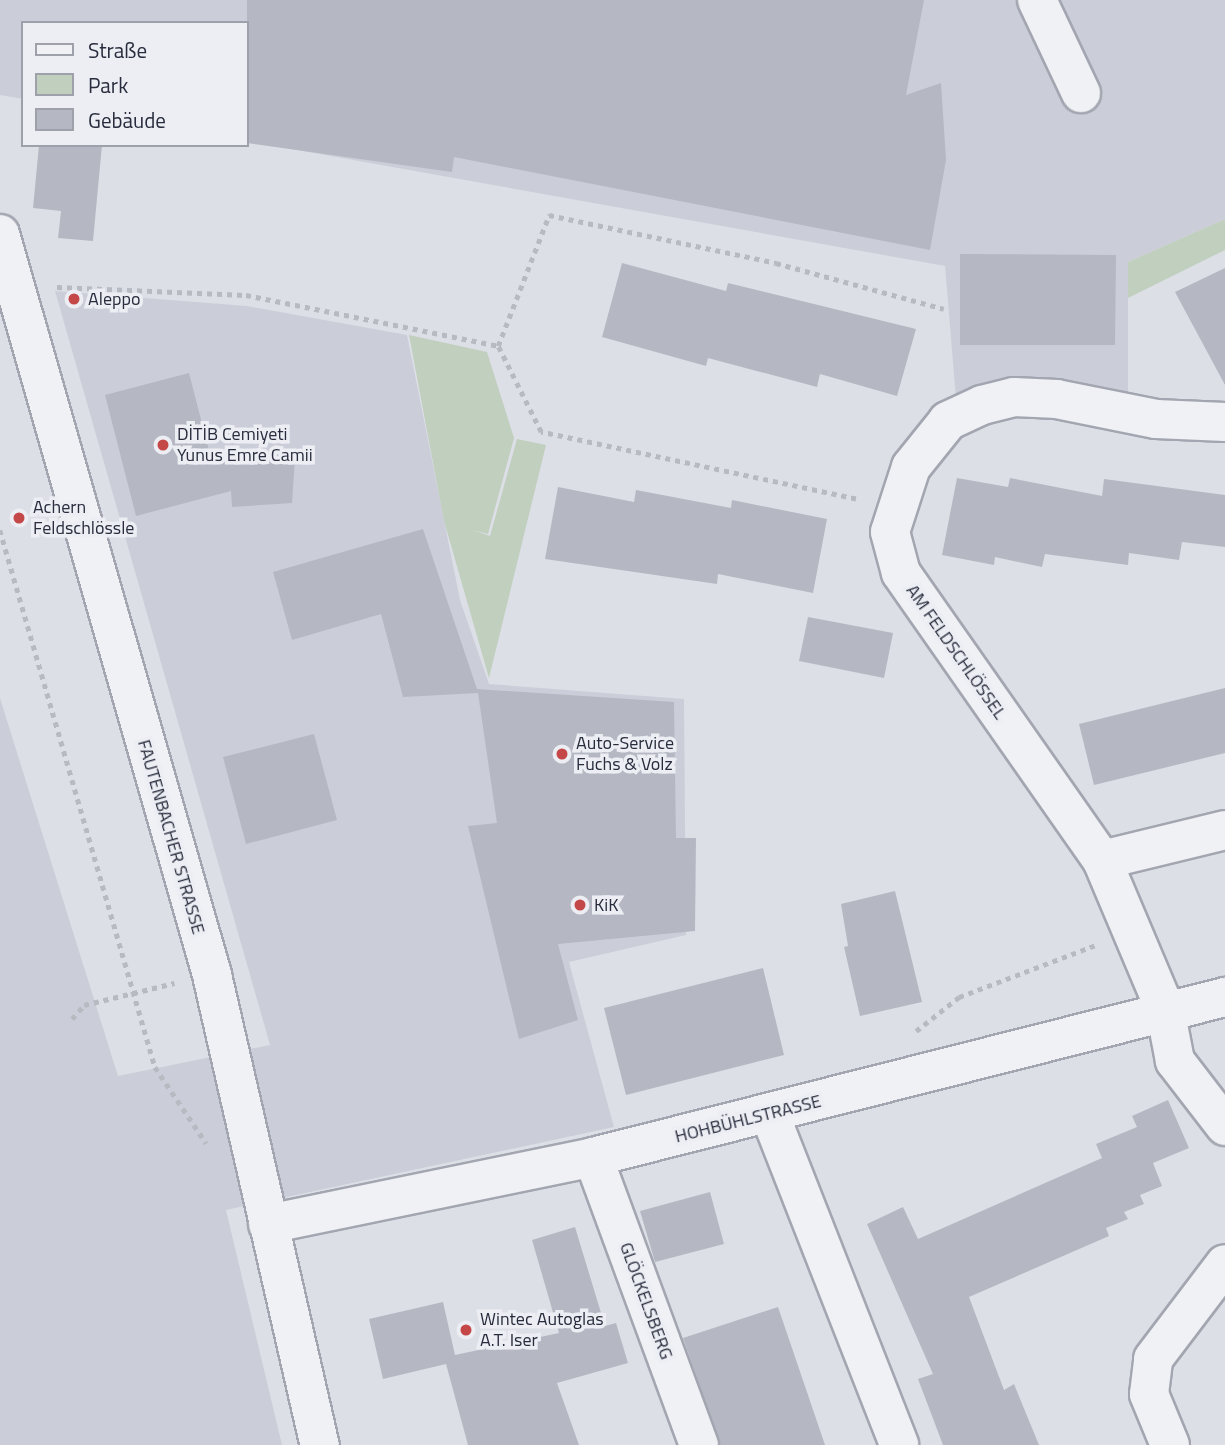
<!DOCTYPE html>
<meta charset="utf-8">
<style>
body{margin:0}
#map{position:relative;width:1225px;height:1445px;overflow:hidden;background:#dddfe6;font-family:"Titillium Web",sans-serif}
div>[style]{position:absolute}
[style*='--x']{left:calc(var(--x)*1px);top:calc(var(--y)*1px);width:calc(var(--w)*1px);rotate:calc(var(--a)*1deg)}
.built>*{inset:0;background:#cbced8}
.green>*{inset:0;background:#c1cfbf}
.building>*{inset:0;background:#b5b8c2}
.path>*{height:4.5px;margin-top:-2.25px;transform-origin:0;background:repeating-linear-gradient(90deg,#b7bac1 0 5px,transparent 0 10px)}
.roads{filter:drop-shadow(2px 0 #a3a6b0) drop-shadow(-2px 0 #a3a6b0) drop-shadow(0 2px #a3a6b0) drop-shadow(0 -2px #a3a6b0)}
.minor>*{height:38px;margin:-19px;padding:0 19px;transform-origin:19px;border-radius:19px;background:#eff1f5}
.dots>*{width:19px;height:19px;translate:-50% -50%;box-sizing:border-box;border:4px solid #eceef4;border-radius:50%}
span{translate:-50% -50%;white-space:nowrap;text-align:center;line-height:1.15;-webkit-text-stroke:7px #eceef4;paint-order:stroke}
.poi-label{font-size:18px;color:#282c3c}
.left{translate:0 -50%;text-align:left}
.street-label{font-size:18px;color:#282c3c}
.legend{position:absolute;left:21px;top:21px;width:228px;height:126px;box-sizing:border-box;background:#eceef4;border:2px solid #9ea0aa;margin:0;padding:9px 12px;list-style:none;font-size:21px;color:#282c3c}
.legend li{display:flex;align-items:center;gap:14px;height:35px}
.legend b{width:35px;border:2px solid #9ea0aa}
</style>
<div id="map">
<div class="built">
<div style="clip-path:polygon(0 0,1225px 0,1225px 219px,1128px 262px,1128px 396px,956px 399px,945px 266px,247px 141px,247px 23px,23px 23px,23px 99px,0 95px)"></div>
<div style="clip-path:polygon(55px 291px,247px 306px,407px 335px,460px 600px,489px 684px,684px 699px,686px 935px,569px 962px,614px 1127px,226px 1210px,282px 1445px,0 1445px,0 698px,118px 1076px,270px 1045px)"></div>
</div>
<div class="green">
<div style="clip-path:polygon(1225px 219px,1225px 250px,1128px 298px,1128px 262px)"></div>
<div style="clip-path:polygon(409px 335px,487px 352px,514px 438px,488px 534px,473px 530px,490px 536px,517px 439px,546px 445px,489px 678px,444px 521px)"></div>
</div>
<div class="building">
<div style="clip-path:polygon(247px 0,924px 0,906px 95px,941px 83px,946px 160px,930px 250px,454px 157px,452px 172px,247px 143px)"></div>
<div style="clip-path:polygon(39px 145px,102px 145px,93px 241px,58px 238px,61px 211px,33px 208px)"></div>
<div style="clip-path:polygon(960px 254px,1116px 255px,1115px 345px,960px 345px)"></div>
<div style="clip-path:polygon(622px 263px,726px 291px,728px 283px,916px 329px,897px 396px,820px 374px,817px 387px,708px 358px,706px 366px,602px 337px)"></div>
<div style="clip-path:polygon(1225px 268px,1225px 385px,1175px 292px)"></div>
<div style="clip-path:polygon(189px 373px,212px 462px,295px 458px,292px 503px,232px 507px,231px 491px,136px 516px,105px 395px)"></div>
<div style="clip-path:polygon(957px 478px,1008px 487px,1010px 478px,1102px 496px,1104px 479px,1225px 495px,1225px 547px,1182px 542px,1179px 560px,1129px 553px,1128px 565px,1045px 554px,1042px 567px,995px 557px,994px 565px,942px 555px)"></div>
<div style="clip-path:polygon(558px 487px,634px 502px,636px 490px,731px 508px,732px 500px,827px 519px,813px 593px,718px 574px,717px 584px,545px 559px)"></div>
<div style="clip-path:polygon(423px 529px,477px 689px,674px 702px,676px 838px,696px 838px,695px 931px,558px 944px,578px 1020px,519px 1039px,468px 826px,497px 823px,478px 693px,403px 697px,381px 614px,292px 640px,273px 572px)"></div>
<div style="clip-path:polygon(808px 617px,893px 633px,884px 678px,799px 661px)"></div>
<div style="clip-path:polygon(1225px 688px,1225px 753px,1094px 785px,1079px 724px)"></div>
<div style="clip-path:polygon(314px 734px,337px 820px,246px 844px,223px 757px)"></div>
<div style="clip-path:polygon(895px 891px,922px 1002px,860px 1016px,844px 947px,848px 946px,841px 904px)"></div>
<div style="clip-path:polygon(763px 968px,784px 1055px,626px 1095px,604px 1008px)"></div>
<div style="clip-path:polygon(1168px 1100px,1189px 1148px,1153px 1163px,1162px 1186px,1140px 1195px,1144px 1204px,1124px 1212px,1128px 1219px,1106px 1228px,1109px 1236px,969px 1297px,1004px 1390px,1014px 1384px,1039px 1445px,943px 1445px,918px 1379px,933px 1374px,867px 1224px,903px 1207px,918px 1239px,1102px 1158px,1096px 1144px,1137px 1127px,1132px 1116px)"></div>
<div style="clip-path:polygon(710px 1192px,724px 1244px,655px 1262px,640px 1211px)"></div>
<div style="clip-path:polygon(575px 1227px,605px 1326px,616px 1323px,628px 1363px,557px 1383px,579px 1445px,468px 1445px,446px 1364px,383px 1379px,369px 1319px,443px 1302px,455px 1355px,559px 1333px,532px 1240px)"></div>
<div style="clip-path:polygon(778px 1307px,825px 1445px,720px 1445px,683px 1338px)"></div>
</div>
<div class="path">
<div style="--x:57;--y:287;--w:189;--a:2.4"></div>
<div style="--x:246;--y:295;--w:257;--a:11.4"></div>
<div style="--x:856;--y:499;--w:322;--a:-168"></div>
<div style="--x:541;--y:432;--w:96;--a:-116.6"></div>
<div style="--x:498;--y:346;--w:141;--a:-68.7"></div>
<div style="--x:549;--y:215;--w:232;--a:11.9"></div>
<div style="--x:776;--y:263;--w:174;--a:15.3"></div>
<div style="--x:0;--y:530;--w:559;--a:73.9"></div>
<div style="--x:155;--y:1067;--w:92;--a:56.1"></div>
<div style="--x:72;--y:1019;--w:18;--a:-49"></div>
<div style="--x:84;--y:1005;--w:93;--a:-13.7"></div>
<div style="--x:916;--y:1031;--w:55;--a:-38.3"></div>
<div style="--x:959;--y:997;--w:147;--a:-20.8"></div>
</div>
<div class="roads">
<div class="minor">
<div style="--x:1037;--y:0;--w:103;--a:64.7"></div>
<div style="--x:0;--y:234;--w:771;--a:74.03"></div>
<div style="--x:212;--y:975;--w:482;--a:77.1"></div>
<div style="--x:1225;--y:422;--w:69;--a:-177.5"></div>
<div style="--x:1156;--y:419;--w:101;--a:-168.6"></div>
<div style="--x:1057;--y:399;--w:43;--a:-177.3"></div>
<div style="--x:1014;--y:397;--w:33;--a:166"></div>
<div style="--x:982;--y:405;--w:38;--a:155"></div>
<div style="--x:948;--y:421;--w:59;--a:128.8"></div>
<div style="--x:911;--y:467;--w:68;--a:107.9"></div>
<div style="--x:890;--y:532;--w:42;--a:75"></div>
<div style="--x:901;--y:573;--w:350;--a:55"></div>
<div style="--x:1102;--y:860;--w:162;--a:67.1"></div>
<div style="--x:1165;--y:1009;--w:53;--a:79.1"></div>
<div style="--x:1175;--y:1061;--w:82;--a:52.4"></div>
<div style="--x:1102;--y:860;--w:127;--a:-13.7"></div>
<div style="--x:770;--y:1115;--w:354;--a:68.6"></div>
<div style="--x:593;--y:1157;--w:307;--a:69.8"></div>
<div style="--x:268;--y:1224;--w:332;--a:-11.6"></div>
<div style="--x:593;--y:1157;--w:652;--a:-14.21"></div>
<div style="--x:1170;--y:1445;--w:55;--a:-112.4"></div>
<div style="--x:1149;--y:1394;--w:35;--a:-83"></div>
<div style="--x:1153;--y:1359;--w:119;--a:-52.8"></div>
</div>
</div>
<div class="dots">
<div style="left:74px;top:299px;background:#c54849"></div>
<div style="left:163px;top:445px;background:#c54849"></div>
<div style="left:19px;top:518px;background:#c54849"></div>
<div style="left:562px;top:754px;background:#c54849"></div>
<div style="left:580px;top:905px;background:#c54849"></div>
<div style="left:466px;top:1330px;background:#c54849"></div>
</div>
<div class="poi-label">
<span class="left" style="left:88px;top:299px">Aleppo</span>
<span class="left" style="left:177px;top:445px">DİTİB Cemiyeti<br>Yunus Emre Camii</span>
<span class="left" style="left:33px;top:518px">Achern<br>Feldschlössle</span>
<span class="left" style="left:576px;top:754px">Auto-Service<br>Fuchs &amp; Volz</span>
<span class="left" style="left:594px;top:905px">KiK</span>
<span class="left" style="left:480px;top:1330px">Wintec Autoglas<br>A.T. Iser</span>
</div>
<div class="street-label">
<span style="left:956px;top:652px;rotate:55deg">AM FELDSCHLÖSSEL</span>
<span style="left:171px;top:837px;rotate:74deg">FAUTENBACHER STRASSE</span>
<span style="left:748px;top:1119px;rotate:-14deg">HOHBÜHLSTRASSE</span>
<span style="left:646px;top:1301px;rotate:70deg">GLÖCKELSBERG</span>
</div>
<ul class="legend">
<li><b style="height:9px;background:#eff1f5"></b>Straße</li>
<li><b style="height:19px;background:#c1cfbf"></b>Park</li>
<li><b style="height:19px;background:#b5b8c2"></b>Gebäude</li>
</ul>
</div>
